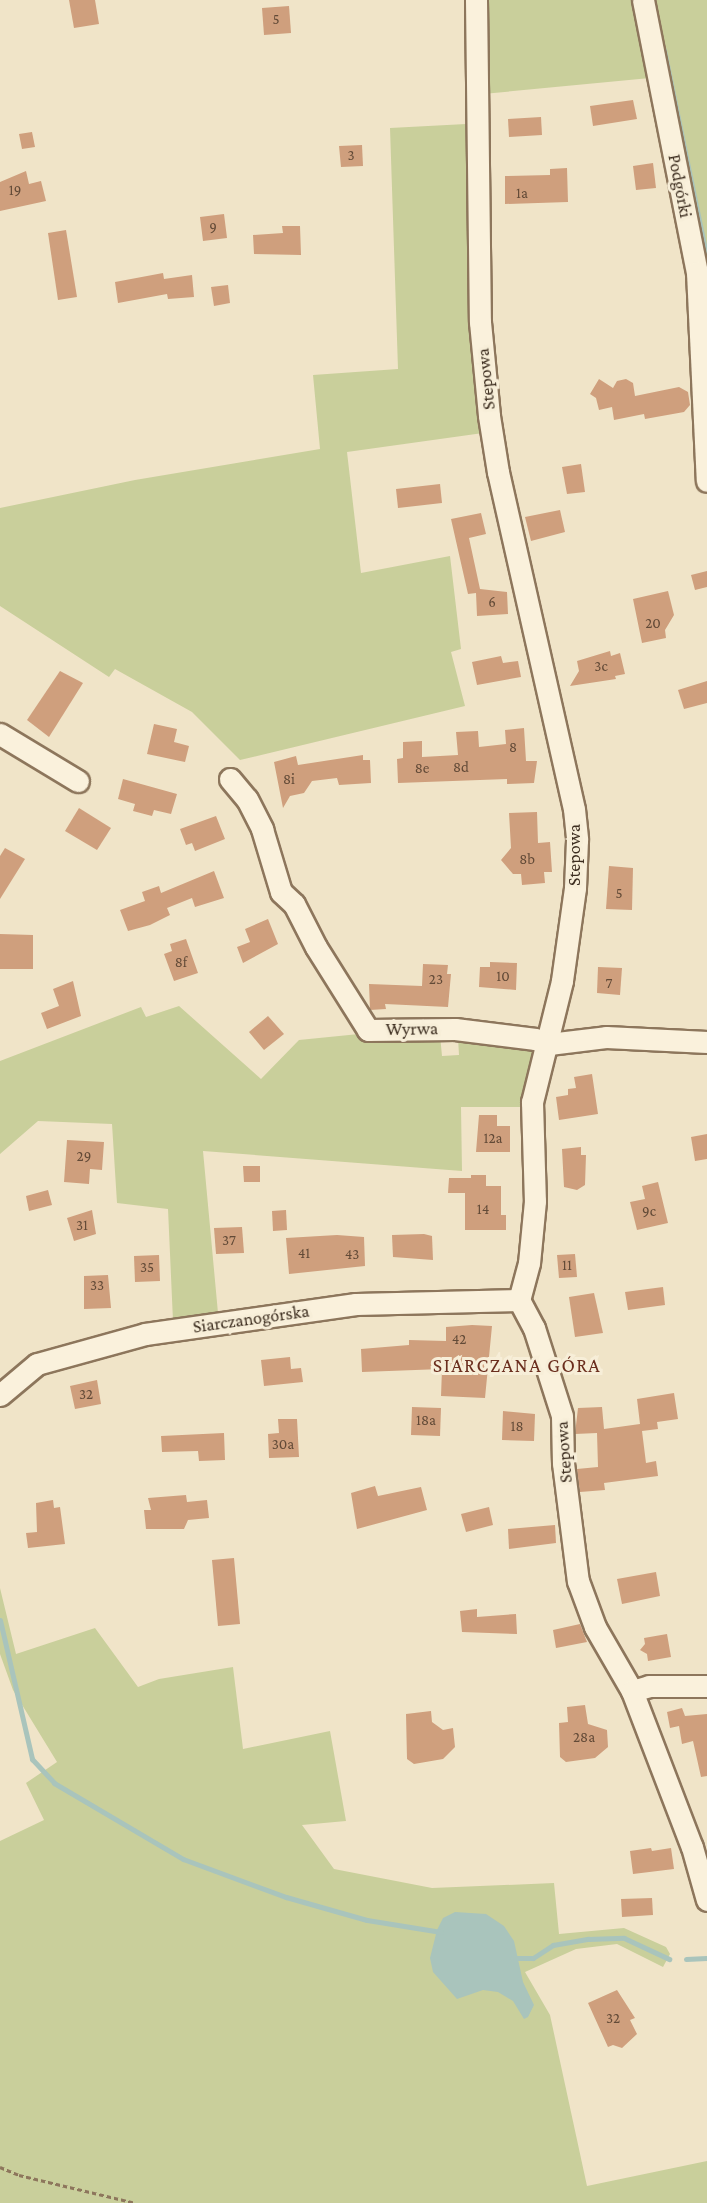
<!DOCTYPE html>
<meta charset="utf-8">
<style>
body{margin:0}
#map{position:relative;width:707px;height:2203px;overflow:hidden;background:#f0e4c8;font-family:"Crimson Pro",serif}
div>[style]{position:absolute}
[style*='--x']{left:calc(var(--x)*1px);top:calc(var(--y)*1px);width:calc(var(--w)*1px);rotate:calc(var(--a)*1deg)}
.green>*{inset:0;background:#c9cf9b}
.water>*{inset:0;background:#a9c4bc}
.stream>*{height:5px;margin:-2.5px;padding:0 2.5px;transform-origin:2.5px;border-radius:2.5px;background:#a9c4bc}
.building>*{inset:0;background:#cf9f7d}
.path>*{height:3px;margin-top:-1.5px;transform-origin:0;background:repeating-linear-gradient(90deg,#8d765c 0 4.5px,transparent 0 7.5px)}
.roads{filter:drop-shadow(2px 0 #8d765c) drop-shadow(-2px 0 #8d765c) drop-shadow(0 2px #8d765c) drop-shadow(0 -2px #8d765c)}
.minor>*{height:21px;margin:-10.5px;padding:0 10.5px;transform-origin:10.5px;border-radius:10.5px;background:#faf1dc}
span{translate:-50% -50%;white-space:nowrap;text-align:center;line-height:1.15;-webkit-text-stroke:6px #f7eed8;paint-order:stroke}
.number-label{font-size:15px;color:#624a37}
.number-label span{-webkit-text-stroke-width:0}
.street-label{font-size:18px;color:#3d2e20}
.neighbourhood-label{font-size:20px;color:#6b2e1e;letter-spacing:1.5px}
</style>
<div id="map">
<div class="green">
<div style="clip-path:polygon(483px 0,639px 0,650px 78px,483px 94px)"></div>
<div style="clip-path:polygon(651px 0,707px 0,707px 268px,701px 266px)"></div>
<div style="clip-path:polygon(466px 124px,475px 360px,483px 433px,347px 452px,361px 573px,450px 556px,461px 649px,451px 652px,465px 706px,240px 760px,192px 712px,115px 669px,109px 677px,0 606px,0 508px,135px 480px,320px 449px,313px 375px,398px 369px,390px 128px)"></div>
<div style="clip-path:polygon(179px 1006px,261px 1079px,299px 1040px,359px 1034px,440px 1035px,442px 1056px,459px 1055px,458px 1038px,539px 1046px,524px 1107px,461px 1107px,462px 1171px,203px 1151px,218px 1313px,173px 1321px,168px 1209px,117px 1203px,112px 1124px,38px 1121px,0 1154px,0 1061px,141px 1007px,146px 1017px)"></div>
<div style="clip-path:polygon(0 1588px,16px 1654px,95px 1628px,138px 1687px,159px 1679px,233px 1667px,243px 1749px,330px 1731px,346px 1821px,302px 1825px,334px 1869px,432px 1888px,554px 1883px,559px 1934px,624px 1928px,666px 1947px,670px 1954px,663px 1967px,617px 1944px,576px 1949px,525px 1972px,550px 2015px,587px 2186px,707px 2161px,707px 2203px,0 2203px,0 1841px,44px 1820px,26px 1783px,57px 1762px,13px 1690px,0 1654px)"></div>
</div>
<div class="water">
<div style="clip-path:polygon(455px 1912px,486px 1914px,504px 1926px,514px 1941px,523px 1982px,534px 2005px,528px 2017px,524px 2019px,513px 2001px,498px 1992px,483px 1990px,457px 1999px,433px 1972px,430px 1958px,437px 1930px,443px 1918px)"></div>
</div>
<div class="stream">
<div style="--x:664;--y:50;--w:208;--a:78.4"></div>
<div style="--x:0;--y:1620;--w:143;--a:77"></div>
<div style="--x:32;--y:1759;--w:33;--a:47"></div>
<div style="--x:54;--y:1783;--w:150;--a:30.5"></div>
<div style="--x:183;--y:1859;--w:110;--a:20.3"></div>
<div style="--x:286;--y:1897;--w:84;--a:15.9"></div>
<div style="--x:367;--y:1920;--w:75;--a:9.2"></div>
<div style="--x:512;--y:1958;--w:21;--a:0"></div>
<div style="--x:533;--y:1958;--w:24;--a:-33"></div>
<div style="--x:553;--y:1945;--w:36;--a:-10"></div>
<div style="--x:588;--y:1939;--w:36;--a:-2"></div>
<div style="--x:624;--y:1938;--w:50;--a:25"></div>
<div style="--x:686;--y:1959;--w:21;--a:-3"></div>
</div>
<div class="building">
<div style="clip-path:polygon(69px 0,95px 0,99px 24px,74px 28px)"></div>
<div style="clip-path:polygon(289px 6px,291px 33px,264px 35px,262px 8px)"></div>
<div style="clip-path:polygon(633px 100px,637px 119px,593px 126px,590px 106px)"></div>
<div style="clip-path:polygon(541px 117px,542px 135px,509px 137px,508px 119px)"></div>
<div style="clip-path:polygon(32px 132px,35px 147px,22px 149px,19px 134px)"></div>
<div style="clip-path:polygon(362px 145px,363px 166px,341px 167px,339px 146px)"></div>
<div style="clip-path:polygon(653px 163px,656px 188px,636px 190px,633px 166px)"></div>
<div style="clip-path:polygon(567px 168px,568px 202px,505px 204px,505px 176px,550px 175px,550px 169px)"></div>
<div style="clip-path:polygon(26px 171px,29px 184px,41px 181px,46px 201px,0 211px,0 182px)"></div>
<div style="clip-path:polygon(224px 214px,227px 238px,203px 241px,200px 217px)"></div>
<div style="clip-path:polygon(282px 226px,300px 226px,301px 255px,254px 254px,253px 235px,283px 233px)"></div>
<div style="clip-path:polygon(66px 230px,77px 297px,58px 300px,48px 233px)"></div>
<div style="clip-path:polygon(163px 273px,164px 279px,192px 275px,194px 297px,168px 299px,167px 294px,118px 303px,115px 282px)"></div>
<div style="clip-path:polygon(228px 285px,230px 303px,214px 306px,211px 287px)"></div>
<div style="clip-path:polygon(599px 379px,613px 388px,617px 381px,626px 379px,633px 383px,635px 396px,679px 387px,688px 392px,690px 405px,684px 412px,645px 419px,644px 414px,614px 420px,612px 407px,599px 410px,596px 398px,590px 394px)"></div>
<div style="clip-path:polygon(581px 464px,585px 492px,567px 494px,562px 467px)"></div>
<div style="clip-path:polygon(440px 484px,442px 503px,398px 508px,396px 489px)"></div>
<div style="clip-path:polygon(560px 510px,565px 532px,531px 541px,525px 517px)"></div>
<div style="clip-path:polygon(481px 513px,486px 534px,469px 538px,480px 589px,507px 592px,508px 614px,477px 616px,476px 593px,468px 594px,451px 519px)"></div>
<div style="clip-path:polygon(707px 571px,707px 587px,695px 590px,691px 575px)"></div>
<div style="clip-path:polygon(668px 591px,674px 615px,665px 630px,666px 638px,642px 643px,633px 599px)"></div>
<div style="clip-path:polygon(610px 651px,611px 656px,620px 653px,625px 674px,615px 676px,616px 679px,570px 686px,579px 671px,577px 661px)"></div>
<div style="clip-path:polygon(501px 656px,503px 663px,518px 661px,521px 677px,477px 685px,472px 662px)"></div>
<div style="clip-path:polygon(60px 671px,83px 683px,49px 737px,27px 720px)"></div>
<div style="clip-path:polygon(707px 681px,707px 703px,684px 709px,678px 690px)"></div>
<div style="clip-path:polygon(154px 724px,177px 729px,174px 742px,189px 746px,185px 762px,147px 754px)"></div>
<div style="clip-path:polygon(524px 728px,526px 761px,537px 761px,534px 783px,507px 784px,507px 779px,398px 783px,397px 759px,403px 758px,403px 742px,422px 741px,422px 757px,458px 755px,456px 732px,478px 731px,479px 747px,506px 744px,505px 730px)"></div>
<div style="clip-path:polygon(363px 755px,363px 760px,370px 760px,371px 783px,339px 785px,337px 778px,312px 781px,304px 793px,290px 796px,283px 808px,274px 762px,296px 756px,298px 765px)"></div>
<div style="clip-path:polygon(123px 779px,177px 794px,171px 814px,154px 810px,152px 816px,133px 811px,135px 804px,118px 799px)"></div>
<div style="clip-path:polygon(79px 808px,111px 828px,97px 850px,65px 831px)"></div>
<div style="clip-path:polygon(537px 812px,538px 843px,550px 842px,552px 872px,544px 872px,545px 883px,522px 885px,521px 874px,513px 874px,501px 860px,511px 848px,509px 813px)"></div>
<div style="clip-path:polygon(216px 816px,225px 839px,195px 851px,192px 843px,186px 845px,180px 829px)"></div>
<div style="clip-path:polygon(5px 848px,25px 859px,0 899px,0 856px)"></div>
<div style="clip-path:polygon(609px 866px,633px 868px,632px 910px,606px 909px)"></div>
<div style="clip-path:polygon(214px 871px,224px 898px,195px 907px,192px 898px,167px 908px,170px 915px,150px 925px,128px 931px,120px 910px,145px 901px,142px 892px,159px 886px,161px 893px)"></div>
<div style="clip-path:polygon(268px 919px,278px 944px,243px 963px,237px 947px,250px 942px,245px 929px)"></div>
<div style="clip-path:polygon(0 934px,33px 935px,33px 969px,0 969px)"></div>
<div style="clip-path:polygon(186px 939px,198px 973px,174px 981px,164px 954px,172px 951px,170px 944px)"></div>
<div style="clip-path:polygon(490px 962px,517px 963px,516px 990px,479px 987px,480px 967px,490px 967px)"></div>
<div style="clip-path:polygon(423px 964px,448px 965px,447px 974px,451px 974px,448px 1007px,385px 1004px,386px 1009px,370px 1010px,369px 984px,422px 986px)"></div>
<div style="clip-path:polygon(598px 967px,622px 968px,620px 995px,597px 993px)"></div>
<div style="clip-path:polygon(73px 981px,81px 1016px,47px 1029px,41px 1013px,59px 1006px,53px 989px)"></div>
<div style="clip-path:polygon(268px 1016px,284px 1034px,264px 1050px,249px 1032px)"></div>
<div style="clip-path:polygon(592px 1074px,598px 1114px,559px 1120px,556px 1097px,568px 1095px,568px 1089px,576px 1088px,574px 1077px)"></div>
<div style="clip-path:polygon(479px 1115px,497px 1115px,497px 1126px,510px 1126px,510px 1152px,476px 1152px)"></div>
<div style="clip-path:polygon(707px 1134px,707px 1159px,695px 1161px,691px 1137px)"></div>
<div style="clip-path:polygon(67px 1140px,104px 1142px,102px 1170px,90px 1169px,89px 1184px,64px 1182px)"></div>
<div style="clip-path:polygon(581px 1147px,581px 1155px,586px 1155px,585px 1185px,577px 1190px,564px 1187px,562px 1149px)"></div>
<div style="clip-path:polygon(243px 1166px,260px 1166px,260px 1182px,244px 1182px)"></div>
<div style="clip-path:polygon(471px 1175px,486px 1175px,486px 1186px,501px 1186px,501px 1215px,506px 1215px,506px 1230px,465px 1230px,465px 1193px,448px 1193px,449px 1178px,471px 1178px)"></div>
<div style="clip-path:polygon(658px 1182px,668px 1223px,637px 1230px,630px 1202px,645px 1199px,642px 1186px)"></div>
<div style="clip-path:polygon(48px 1190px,52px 1205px,29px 1211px,26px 1196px)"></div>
<div style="clip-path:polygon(92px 1210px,96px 1234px,74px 1241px,67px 1218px)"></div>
<div style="clip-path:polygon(286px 1210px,287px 1230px,273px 1231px,272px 1211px)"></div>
<div style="clip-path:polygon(242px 1227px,244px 1253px,216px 1254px,214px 1228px)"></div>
<div style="clip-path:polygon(424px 1234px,432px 1236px,433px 1260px,393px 1257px,392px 1235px)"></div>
<div style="clip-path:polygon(337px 1235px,364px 1237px,365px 1266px,289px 1274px,286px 1238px)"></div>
<div style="clip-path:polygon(575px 1254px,577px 1277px,559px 1278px,557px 1255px)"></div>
<div style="clip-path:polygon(159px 1255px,160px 1281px,135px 1282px,134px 1256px)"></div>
<div style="clip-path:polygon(108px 1275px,111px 1308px,84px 1309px,84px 1276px)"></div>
<div style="clip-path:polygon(663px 1287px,665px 1305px,628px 1310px,625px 1292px)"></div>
<div style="clip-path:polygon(594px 1293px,603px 1333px,575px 1337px,569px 1297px)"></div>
<div style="clip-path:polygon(472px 1325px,492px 1326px,485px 1398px,441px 1396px,442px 1369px,362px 1372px,361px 1349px,409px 1345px,409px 1340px,446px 1341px,446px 1327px)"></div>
<div style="clip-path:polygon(290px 1357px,291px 1369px,301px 1368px,303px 1382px,264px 1386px,261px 1360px)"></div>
<div style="clip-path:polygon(97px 1380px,101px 1404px,75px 1409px,70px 1386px)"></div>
<div style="clip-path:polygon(674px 1393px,678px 1419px,657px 1422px,658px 1429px,642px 1431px,646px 1463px,656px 1461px,658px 1476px,604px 1483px,605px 1490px,580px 1492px,577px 1469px,598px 1467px,597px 1433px,575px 1434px,578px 1408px,602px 1407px,604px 1429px,640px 1424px,637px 1399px)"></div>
<div style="clip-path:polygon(412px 1407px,441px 1408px,440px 1436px,411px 1435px)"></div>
<div style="clip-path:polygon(503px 1411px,535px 1414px,534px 1441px,502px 1440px)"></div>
<div style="clip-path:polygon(278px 1419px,297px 1419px,299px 1457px,269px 1458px,268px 1434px,279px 1433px)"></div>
<div style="clip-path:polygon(224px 1433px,225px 1460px,199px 1461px,198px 1451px,162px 1452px,161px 1436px)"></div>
<div style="clip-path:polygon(375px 1486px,378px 1496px,421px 1487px,427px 1510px,357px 1529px,351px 1493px)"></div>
<div style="clip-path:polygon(186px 1495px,187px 1502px,207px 1500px,209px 1518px,188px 1520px,184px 1529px,146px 1529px,144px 1510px,151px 1510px,148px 1498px)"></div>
<div style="clip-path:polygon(53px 1500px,54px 1508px,60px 1507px,65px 1544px,28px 1548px,26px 1533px,37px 1532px,36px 1503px)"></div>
<div style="clip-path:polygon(489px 1507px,493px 1525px,466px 1532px,461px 1514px)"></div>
<div style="clip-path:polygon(555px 1525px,556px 1543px,509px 1549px,508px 1529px)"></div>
<div style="clip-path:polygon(234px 1558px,240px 1624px,218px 1626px,212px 1560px)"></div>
<div style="clip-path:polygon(656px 1572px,660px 1596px,622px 1604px,617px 1579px)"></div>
<div style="clip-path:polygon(477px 1609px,477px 1617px,516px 1614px,517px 1634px,462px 1632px,460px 1611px)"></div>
<div style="clip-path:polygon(580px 1624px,587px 1642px,556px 1648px,553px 1630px)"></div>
<div style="clip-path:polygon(667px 1634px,671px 1657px,648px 1661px,647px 1654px,640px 1650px,645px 1644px,644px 1638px)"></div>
<div style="clip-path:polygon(585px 1705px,588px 1724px,607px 1730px,608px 1747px,595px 1758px,566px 1762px,560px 1757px,559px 1723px,568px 1722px,567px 1707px)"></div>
<div style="clip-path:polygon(682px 1708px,685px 1716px,707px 1714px,707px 1776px,701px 1777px,693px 1741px,682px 1744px,679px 1726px,670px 1728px,667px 1712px)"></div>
<div style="clip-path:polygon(431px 1711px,432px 1722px,443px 1730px,453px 1728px,455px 1747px,443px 1759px,414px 1764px,407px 1759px,406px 1714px)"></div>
<div style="clip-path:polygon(651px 1848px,652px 1851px,671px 1848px,674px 1869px,633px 1874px,630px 1851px)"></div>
<div style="clip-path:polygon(652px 1898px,653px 1915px,622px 1917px,621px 1899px)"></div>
<div style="clip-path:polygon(617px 1990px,635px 2018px,630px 2020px,637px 2034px,622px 2048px,613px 2045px,608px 2047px,588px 2003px)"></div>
</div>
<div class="path">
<div style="--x:0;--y:2167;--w:21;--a:23"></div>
<div style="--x:19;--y:2175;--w:120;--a:13.5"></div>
</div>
<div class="roads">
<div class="minor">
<div style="--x:476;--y:0;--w:322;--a:89.3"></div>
<div style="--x:480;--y:322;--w:94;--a:84.5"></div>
<div style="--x:489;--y:416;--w:57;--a:80.9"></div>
<div style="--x:498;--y:472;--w:345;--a:77.3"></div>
<div style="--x:574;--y:809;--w:31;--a:84"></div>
<div style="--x:577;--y:840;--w:48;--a:92.4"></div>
<div style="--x:575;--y:888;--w:94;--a:98"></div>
<div style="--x:562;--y:981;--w:125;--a:103.9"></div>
<div style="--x:532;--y:1102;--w:99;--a:88.3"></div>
<div style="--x:535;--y:1201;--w:62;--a:95.5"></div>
<div style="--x:529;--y:1263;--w:38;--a:105"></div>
<div style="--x:519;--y:1300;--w:32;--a:62"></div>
<div style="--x:534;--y:1328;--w:92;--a:72.3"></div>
<div style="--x:562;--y:1416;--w:47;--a:88.8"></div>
<div style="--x:563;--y:1463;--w:119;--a:82.8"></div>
<div style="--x:578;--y:1581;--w:49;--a:69.7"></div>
<div style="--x:595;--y:1627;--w:74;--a:60"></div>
<div style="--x:632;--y:1691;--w:167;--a:69"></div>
<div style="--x:692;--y:1847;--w:55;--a:74.2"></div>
<div style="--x:643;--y:0;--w:277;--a:78.8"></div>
<div style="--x:697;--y:272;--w:209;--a:87.3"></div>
<div style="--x:0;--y:734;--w:91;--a:31.1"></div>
<div style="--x:230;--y:779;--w:26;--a:50"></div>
<div style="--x:247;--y:799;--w:34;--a:63"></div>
<div style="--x:262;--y:829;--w:66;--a:73.2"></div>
<div style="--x:281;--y:892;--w:18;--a:43"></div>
<div style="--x:294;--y:904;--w:48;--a:62.9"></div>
<div style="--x:316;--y:947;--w:98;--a:57.9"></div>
<div style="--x:368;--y:1030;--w:87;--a:-0.7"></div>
<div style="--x:455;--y:1029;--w:81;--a:7.1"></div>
<div style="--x:535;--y:1039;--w:15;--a:20"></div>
<div style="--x:549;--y:1044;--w:57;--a:-7"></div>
<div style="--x:606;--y:1037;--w:101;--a:2.8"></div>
<div style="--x:0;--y:1395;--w:48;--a:-40"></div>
<div style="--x:37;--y:1364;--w:112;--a:-15.5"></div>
<div style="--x:145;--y:1334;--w:213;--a:-8.1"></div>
<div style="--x:356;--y:1304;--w:163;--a:-1.4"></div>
<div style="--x:632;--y:1691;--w:18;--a:-16"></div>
<div style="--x:649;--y:1686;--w:58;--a:0"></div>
</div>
</div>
<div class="number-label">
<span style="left:276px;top:20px">5</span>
<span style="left:351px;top:156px">3</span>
<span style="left:15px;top:191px">19</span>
<span style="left:522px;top:194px">1a</span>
<span style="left:213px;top:228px">9</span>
<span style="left:492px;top:603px">6</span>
<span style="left:653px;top:624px">20</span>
<span style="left:601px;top:667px">3c</span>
<span style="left:513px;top:748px">8</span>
<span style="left:461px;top:768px">8d</span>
<span style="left:422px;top:769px">8e</span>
<span style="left:289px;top:780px">8i</span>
<span style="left:527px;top:860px">8b</span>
<span style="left:619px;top:894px">5</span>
<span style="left:181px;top:963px">8f</span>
<span style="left:503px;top:977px">10</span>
<span style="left:436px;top:980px">23</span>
<span style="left:609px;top:984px">7</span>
<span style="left:493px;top:1139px">12a</span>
<span style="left:84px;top:1157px">29</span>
<span style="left:483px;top:1210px">14</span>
<span style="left:649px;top:1212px">9c</span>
<span style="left:82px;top:1226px">31</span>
<span style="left:229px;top:1241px">37</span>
<span style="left:304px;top:1254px">41</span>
<span style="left:352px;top:1255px">43</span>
<span style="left:567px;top:1266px">11</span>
<span style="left:147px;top:1268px">35</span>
<span style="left:97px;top:1286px">33</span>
<span style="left:459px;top:1340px">42</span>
<span style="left:86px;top:1395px">32</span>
<span style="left:426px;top:1421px">18a</span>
<span style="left:517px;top:1427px">18</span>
<span style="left:283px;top:1445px">30a</span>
<span style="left:584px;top:1738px">28a</span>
<span style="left:613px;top:2019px">32</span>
</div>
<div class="street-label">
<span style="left:680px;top:186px;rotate:79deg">Podgórki</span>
<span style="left:486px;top:379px;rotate:-96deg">Stepowa</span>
<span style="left:574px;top:855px;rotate:-90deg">Stepowa</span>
<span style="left:412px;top:1029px;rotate:-1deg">Wyrwa</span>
<span style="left:251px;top:1319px;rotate:-8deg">Siarczanogórska</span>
<span style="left:564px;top:1452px;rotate:-94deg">Stepowa</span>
</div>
<div class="neighbourhood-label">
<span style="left:517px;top:1365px">SIARCZANA GÓRA</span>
</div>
</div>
